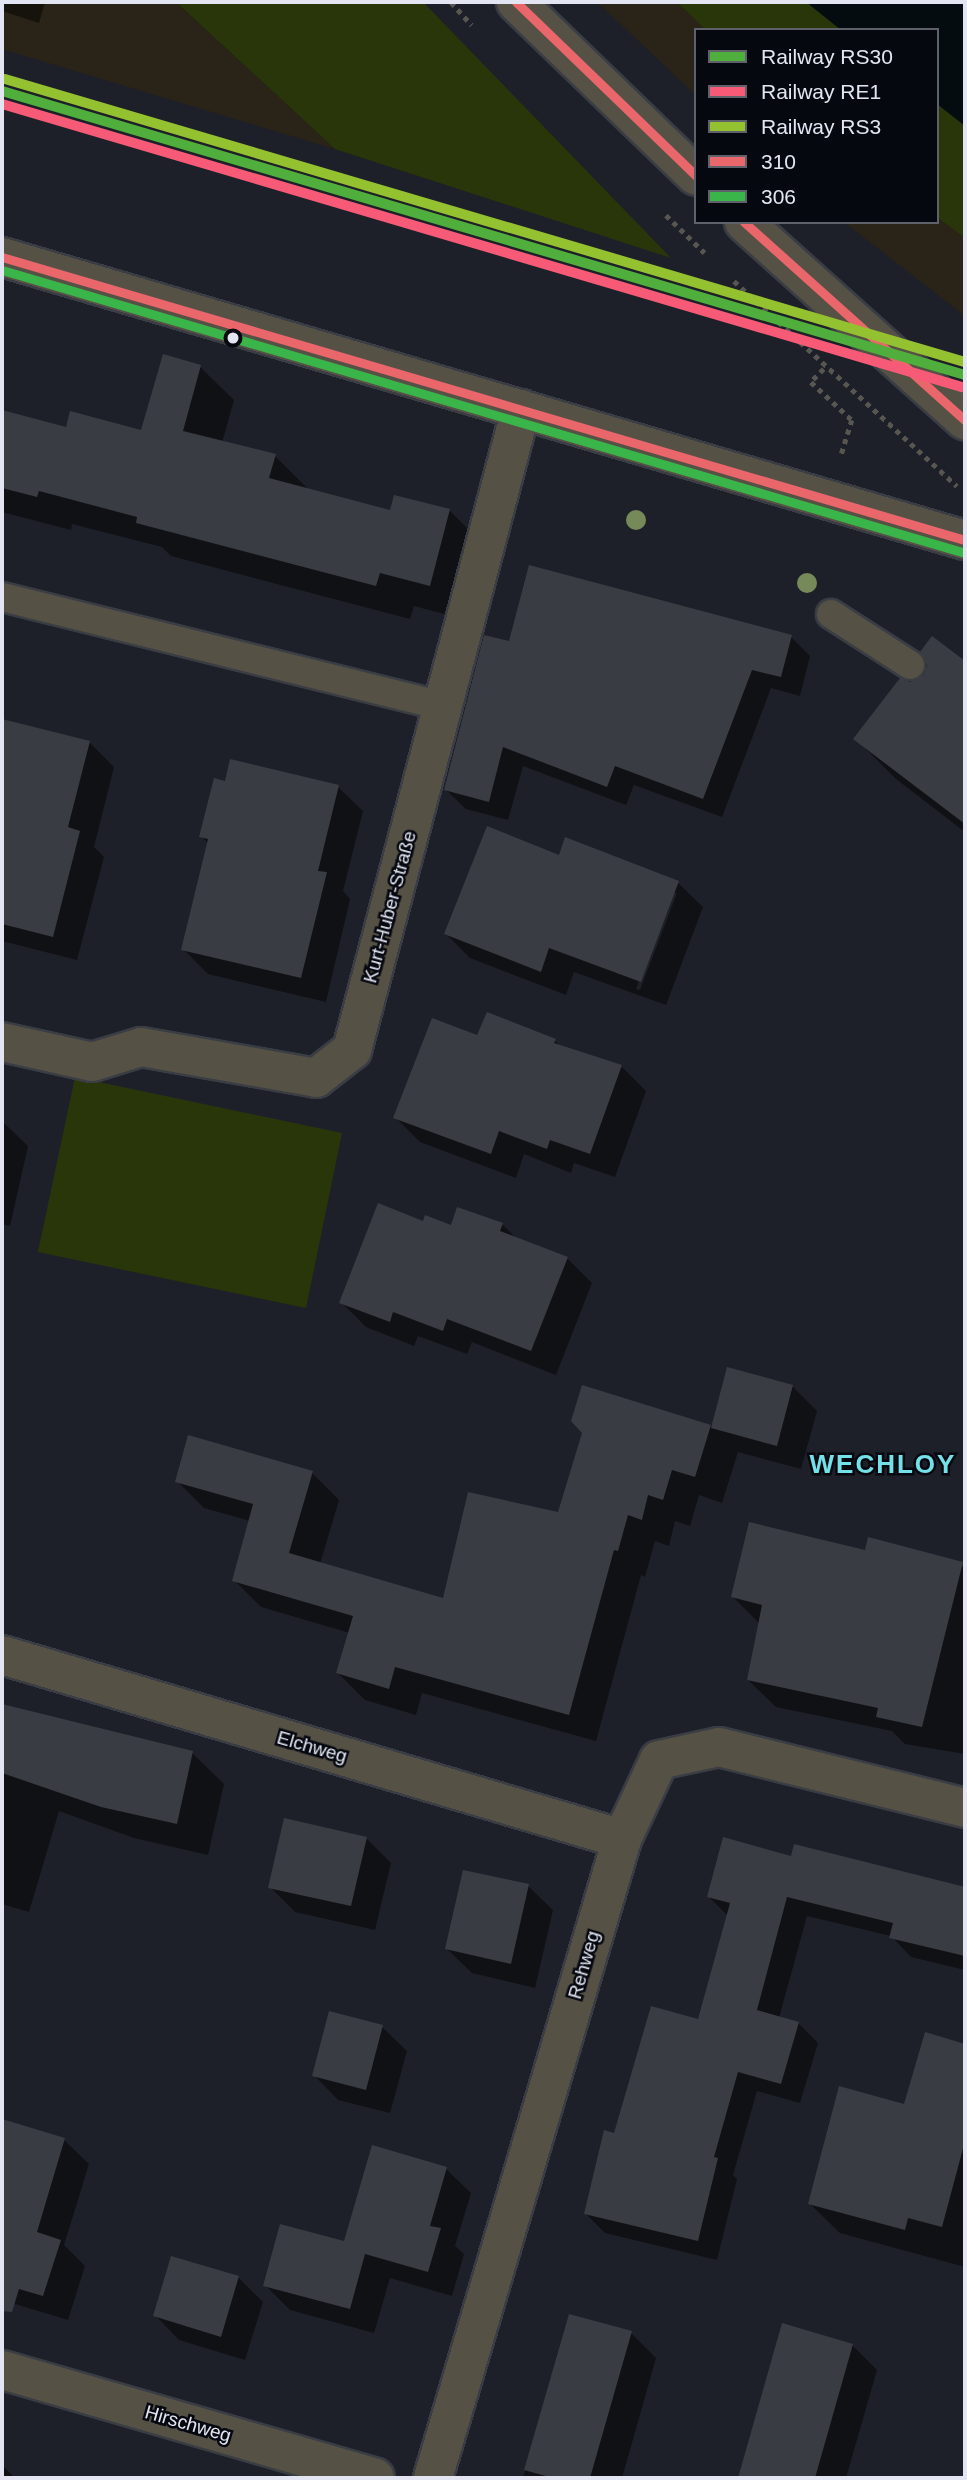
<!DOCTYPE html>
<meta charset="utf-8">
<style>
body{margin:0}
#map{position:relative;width:967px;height:2480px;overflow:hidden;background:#1e2029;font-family:Helvetica,sans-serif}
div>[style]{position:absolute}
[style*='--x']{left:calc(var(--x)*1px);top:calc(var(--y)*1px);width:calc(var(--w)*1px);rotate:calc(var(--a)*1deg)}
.commercial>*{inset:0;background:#2a2317}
.green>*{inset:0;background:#29360a}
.water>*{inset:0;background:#040c0f}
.shadow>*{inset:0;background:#0007}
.building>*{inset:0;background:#3a3c43}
.path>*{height:4.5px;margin-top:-2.25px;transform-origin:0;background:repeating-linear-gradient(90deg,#585650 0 5px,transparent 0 10px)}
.roads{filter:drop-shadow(2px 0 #3a3d44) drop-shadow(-2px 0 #3a3d44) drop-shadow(0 2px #3a3d44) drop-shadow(0 -2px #3a3d44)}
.service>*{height:28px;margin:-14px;padding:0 14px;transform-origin:14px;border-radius:14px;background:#555145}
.minor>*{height:38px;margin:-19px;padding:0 19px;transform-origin:19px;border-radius:19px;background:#555145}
.tertiary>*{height:38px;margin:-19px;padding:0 19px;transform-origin:19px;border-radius:19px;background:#555145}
.bus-1>*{height:9px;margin:-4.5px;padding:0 4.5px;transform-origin:4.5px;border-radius:4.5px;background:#e9666b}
.bus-2>*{height:9px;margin:-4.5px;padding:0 4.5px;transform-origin:4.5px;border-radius:4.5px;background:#3ab54a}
.rail-1>*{height:10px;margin:-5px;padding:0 5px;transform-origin:5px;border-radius:5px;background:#50ae3d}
.rail-2>*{height:10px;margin:-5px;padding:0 5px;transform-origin:5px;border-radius:5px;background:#f75a77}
.rail-3>*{height:10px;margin:-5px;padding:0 5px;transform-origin:5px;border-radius:5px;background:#94c12f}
.trees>*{width:20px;height:20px;margin:-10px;border-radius:50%;background:#768959}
.dots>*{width:19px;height:19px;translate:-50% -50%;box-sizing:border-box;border:4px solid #06080f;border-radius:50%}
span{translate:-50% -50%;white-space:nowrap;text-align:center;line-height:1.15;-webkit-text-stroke:5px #06080f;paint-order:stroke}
.street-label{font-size:19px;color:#e3e6f2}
.district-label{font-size:26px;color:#74e0e7;font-weight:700;letter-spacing:2px}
.frame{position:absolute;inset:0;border:4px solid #e3e6f2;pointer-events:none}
.legend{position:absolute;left:694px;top:28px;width:245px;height:196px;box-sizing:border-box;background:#06080f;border:2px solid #5e616a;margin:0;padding:9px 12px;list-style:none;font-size:21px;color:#e3e6f2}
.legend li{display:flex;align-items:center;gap:14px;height:35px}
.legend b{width:35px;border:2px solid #5e616a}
</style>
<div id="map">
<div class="commercial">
<div style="clip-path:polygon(2px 2px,176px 2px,335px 149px,2px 49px)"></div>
<div style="clip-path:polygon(597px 2px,965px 2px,965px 316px,844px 222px,937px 222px,937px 30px,696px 30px,696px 95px)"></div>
</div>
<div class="green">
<div style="clip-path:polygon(176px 2px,423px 2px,671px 258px,335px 149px)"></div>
<div style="clip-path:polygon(677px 2px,965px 2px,965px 238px,937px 217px,937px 30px,706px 30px)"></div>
<div style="clip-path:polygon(75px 1077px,342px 1133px,306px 1308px,38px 1252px)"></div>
</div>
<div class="water">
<div style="clip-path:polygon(806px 2px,965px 2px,965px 126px,937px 104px,937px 30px,841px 30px)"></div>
</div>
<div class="shadow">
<div style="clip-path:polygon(2px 2px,45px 2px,39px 23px,2px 11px)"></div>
<div style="clip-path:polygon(200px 367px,234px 400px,222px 443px,275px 456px,309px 490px,391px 512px,449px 510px,483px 544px,463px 619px,414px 606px,410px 619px,171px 556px,162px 547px,72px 524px,71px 530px,2px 512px,2px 412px,67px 429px,142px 432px)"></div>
<div style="clip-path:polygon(791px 637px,810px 656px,800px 696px,771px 688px,722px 817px,634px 785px,626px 805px,523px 766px,508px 820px,466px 809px,446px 790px,510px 643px)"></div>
<div style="clip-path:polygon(933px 638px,965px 663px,965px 832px,896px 779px,856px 739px,910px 683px,925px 676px)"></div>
<div style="clip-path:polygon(2px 721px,89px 742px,114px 767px,94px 847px,104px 857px,77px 960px,2px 941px)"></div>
<div style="clip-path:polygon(226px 783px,338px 787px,363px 811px,343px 891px,350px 899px,326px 1002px,208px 974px,183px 949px,209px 844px,201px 836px)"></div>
<div style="clip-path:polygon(evenodd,560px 857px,678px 883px,703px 907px,666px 1005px,574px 972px,566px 995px,470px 958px,446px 934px,560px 857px,673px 893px,677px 893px,640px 990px,636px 989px,673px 893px)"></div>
<div style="clip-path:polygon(478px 1038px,555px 1041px,561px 1047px,621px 1066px,646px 1091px,615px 1177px,574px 1163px,571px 1173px,524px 1154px,516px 1178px,420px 1142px,395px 1117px)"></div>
<div style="clip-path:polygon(2px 1121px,28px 1146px,10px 1226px,2px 1224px)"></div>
<div style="clip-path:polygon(424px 1223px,452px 1227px,502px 1224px,518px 1240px,567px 1258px,592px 1283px,556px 1375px,472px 1342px,467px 1354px,418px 1336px,414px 1346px,366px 1327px,341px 1302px)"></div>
<div style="clip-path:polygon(792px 1386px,817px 1411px,801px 1469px,738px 1452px,722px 1503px,699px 1495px,690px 1526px,675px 1521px,669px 1546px,655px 1541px,645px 1577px,641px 1575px,596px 1741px,422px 1693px,416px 1715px,365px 1700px,338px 1673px,350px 1633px,261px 1607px,234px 1580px,250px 1521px,204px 1508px,177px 1481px,312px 1473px,339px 1500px,320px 1564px,445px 1600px,559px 1514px,710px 1426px)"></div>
<div style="clip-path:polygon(866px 1552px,965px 1567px,965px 1754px,905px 1744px,892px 1731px,776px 1707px,748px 1680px,760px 1624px,733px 1597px)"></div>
<div style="clip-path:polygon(2px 1705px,192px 1753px,224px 1784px,208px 1855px,134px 1838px,59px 1811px,29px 1912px,2px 1904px)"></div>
<div style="clip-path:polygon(366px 1838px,391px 1863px,375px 1930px,295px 1912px,270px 1887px)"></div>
<div style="clip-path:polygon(796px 1847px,965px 1888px,965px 1970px,911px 1957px,891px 1936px,807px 1916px,779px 2018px,798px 2023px,818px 2043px,800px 2103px,757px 2091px,733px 2175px,737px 2179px,717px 2260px,605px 2233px,586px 2214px,616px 2135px,699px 2021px,728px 1916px,709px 1897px,792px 1858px)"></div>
<div style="clip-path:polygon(528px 1886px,553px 1910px,535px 1988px,472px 1973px,447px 1949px)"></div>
<div style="clip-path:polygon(382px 2027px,407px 2051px,390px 2113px,338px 2100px,314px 2075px)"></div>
<div style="clip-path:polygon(926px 2035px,965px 2046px,965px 2267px,840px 2233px,810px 2204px,905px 2106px)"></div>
<div style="clip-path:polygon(2px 2121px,64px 2140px,89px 2164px,64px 2245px,85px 2266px,68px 2320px,2px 2300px)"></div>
<div style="clip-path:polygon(446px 2169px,471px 2193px,455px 2246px,464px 2254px,452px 2296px,390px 2278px,374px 2333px,290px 2310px,265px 2285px,345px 2243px)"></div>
<div style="clip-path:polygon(238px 2277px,263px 2302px,245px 2360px,179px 2340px,155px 2315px)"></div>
<div style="clip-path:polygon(570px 2316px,631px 2333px,656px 2358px,622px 2478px,523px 2478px)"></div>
<div style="clip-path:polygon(783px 2326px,852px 2345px,877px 2370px,846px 2478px,739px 2478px)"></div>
<div style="clip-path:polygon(2px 2465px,15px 2478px,2px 2478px)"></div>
</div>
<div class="building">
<div style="clip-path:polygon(163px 354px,201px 365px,183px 431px,276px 454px,269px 478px,390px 510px,394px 495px,450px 509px,430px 586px,380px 573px,376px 586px,136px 523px,137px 517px,39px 491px,37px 497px,2px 488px,2px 410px,66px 427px,70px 411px,141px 430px)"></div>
<div style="clip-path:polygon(529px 565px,792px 635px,781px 677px,752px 670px,703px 799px,615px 766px,607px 787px,503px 747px,489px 802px,444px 790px,484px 635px,509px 641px)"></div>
<div style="clip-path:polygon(932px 636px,965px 661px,965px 824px,853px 739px,900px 678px,910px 682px,924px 675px,927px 665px,920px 652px)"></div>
<div style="clip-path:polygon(2px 719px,90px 741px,68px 827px,80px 831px,53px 937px,2px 924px)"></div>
<div style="clip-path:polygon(230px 759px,339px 785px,318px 871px,327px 872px,301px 978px,181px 950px,208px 839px,199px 837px,214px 778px,225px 781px)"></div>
<div style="clip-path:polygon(487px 826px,559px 855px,565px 837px,679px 881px,641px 982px,549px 948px,541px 972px,444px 934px)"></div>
<div style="clip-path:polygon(487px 1012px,556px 1039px,554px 1043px,622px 1065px,590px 1154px,550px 1140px,547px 1149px,499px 1131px,491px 1154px,393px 1118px,432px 1018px,477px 1035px)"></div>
<div style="clip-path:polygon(378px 1203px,423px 1221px,425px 1215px,451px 1225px,457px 1207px,503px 1223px,500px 1231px,568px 1257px,531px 1351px,447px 1319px,443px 1331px,393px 1312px,390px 1322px,339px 1303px)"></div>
<div style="clip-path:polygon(727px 1367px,793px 1385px,777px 1446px,711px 1428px)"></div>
<div style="clip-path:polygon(582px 1385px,711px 1425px,695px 1477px,672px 1470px,663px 1500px,648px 1495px,642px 1520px,628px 1515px,618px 1551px,614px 1550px,569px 1715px,395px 1667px,389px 1689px,336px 1673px,353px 1616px,232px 1581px,253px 1504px,175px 1482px,188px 1435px,313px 1471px,289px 1553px,443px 1598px,468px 1492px,558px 1512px,582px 1433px,571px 1421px)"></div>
<div style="clip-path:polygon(749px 1522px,865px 1550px,868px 1537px,963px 1562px,922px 1727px,876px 1717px,878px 1708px,747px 1680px,762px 1605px,731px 1597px)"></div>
<div style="clip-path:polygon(2px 1704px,193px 1751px,177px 1824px,101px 1807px,2px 1773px)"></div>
<div style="clip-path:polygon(284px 1818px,367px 1837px,351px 1906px,268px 1888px)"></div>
<div style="clip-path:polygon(723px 1837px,791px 1856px,794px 1844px,965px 1887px,965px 1956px,889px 1938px,893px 1923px,787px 1897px,757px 2010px,799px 2022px,781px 2084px,738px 2072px,714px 2157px,718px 2158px,698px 2241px,584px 2214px,604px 2130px,614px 2133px,651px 2006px,698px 2019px,730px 1903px,707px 1897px)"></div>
<div style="clip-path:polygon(463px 1870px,529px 1884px,511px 1964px,445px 1949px)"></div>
<div style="clip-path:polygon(329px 2011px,383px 2025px,366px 2090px,312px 2076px)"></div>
<div style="clip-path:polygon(925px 2032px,965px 2044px,965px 2141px,942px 2227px,908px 2218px,905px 2230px,808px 2204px,839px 2086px,904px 2104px)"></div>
<div style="clip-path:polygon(2px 2119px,65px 2138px,37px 2232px,61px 2240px,43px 2296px,19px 2289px,12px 2312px,2px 2311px)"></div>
<div style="clip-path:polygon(372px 2145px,447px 2167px,430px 2226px,441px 2228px,428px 2272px,365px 2254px,350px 2309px,263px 2286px,280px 2224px,344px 2241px)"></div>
<div style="clip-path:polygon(171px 2256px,239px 2276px,221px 2337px,153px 2316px)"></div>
<div style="clip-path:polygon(569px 2314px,632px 2331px,590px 2478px,553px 2478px,524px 2470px)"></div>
<div style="clip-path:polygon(782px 2323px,853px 2344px,815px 2478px,738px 2478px)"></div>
</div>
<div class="path">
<div style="--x:451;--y:2;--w:31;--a:48"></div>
<div style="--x:666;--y:215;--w:54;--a:44.3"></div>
<div style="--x:734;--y:281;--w:303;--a:42.6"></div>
<div style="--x:824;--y:369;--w:18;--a:135"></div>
<div style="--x:811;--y:382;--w:56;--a:42.8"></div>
<div style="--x:852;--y:420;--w:37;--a:107"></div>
</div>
<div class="roads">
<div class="service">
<div style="--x:2;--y:597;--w:453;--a:13.9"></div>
<div style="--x:831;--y:614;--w:94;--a:32.8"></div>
</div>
<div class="minor">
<div style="--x:2;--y:257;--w:1004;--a:16.38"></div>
<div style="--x:2;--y:1042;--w:92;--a:12.5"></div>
<div style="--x:92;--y:1062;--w:51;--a:-17"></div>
<div style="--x:141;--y:1047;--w:178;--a:10"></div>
<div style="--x:316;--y:1078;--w:46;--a:-37.9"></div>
<div style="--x:352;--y:1050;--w:663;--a:-75.23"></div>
<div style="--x:2;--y:1655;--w:647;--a:16.53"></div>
<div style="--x:2;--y:2370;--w:388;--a:16.1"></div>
<div style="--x:433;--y:2478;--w:666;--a:-73.52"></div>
<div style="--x:622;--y:1839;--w:87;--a:-64.9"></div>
<div style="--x:659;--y:1760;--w:61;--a:-12.2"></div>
<div style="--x:719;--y:1747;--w:253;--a:13.9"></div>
</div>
<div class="tertiary">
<div style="--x:516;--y:2;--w:250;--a:44"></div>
<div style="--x:744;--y:222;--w:297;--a:41.9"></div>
</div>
</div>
<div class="bus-1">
<div style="--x:516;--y:2;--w:250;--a:44"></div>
<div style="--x:744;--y:222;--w:297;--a:41.9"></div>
<div style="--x:2;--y:257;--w:1004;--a:16.38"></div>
</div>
<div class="bus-2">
<div style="--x:2;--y:270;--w:1001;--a:16.37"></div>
</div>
<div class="rail-1">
<div style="--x:2;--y:91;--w:1004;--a:16.43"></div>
</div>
<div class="rail-2">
<div style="--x:2;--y:104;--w:1001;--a:16.43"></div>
</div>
<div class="rail-3">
<div style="--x:5;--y:79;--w:1001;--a:16.43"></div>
</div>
<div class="trees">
<div style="left:636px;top:520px"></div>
<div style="left:807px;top:583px"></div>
</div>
<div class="dots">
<div style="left:233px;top:338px;background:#e3e6f2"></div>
</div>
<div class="street-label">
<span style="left:390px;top:907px;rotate:-75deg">Kurt-Huber-Straße</span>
<span style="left:312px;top:1747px;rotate:16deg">Elchweg</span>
<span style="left:584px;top:1965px;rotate:-74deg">Rehweg</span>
<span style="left:188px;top:2424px;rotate:16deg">Hirschweg</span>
</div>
<div class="district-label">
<span style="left:883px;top:1465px">WECHLOY</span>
</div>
<div class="frame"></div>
<ul class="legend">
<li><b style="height:9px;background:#50ae3d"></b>Railway RS30</li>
<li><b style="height:9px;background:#f75a77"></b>Railway RE1</li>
<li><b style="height:9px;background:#94c12f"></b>Railway RS3</li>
<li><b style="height:9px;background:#e9666b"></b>310</li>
<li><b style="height:9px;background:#3ab54a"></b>306</li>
</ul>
</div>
